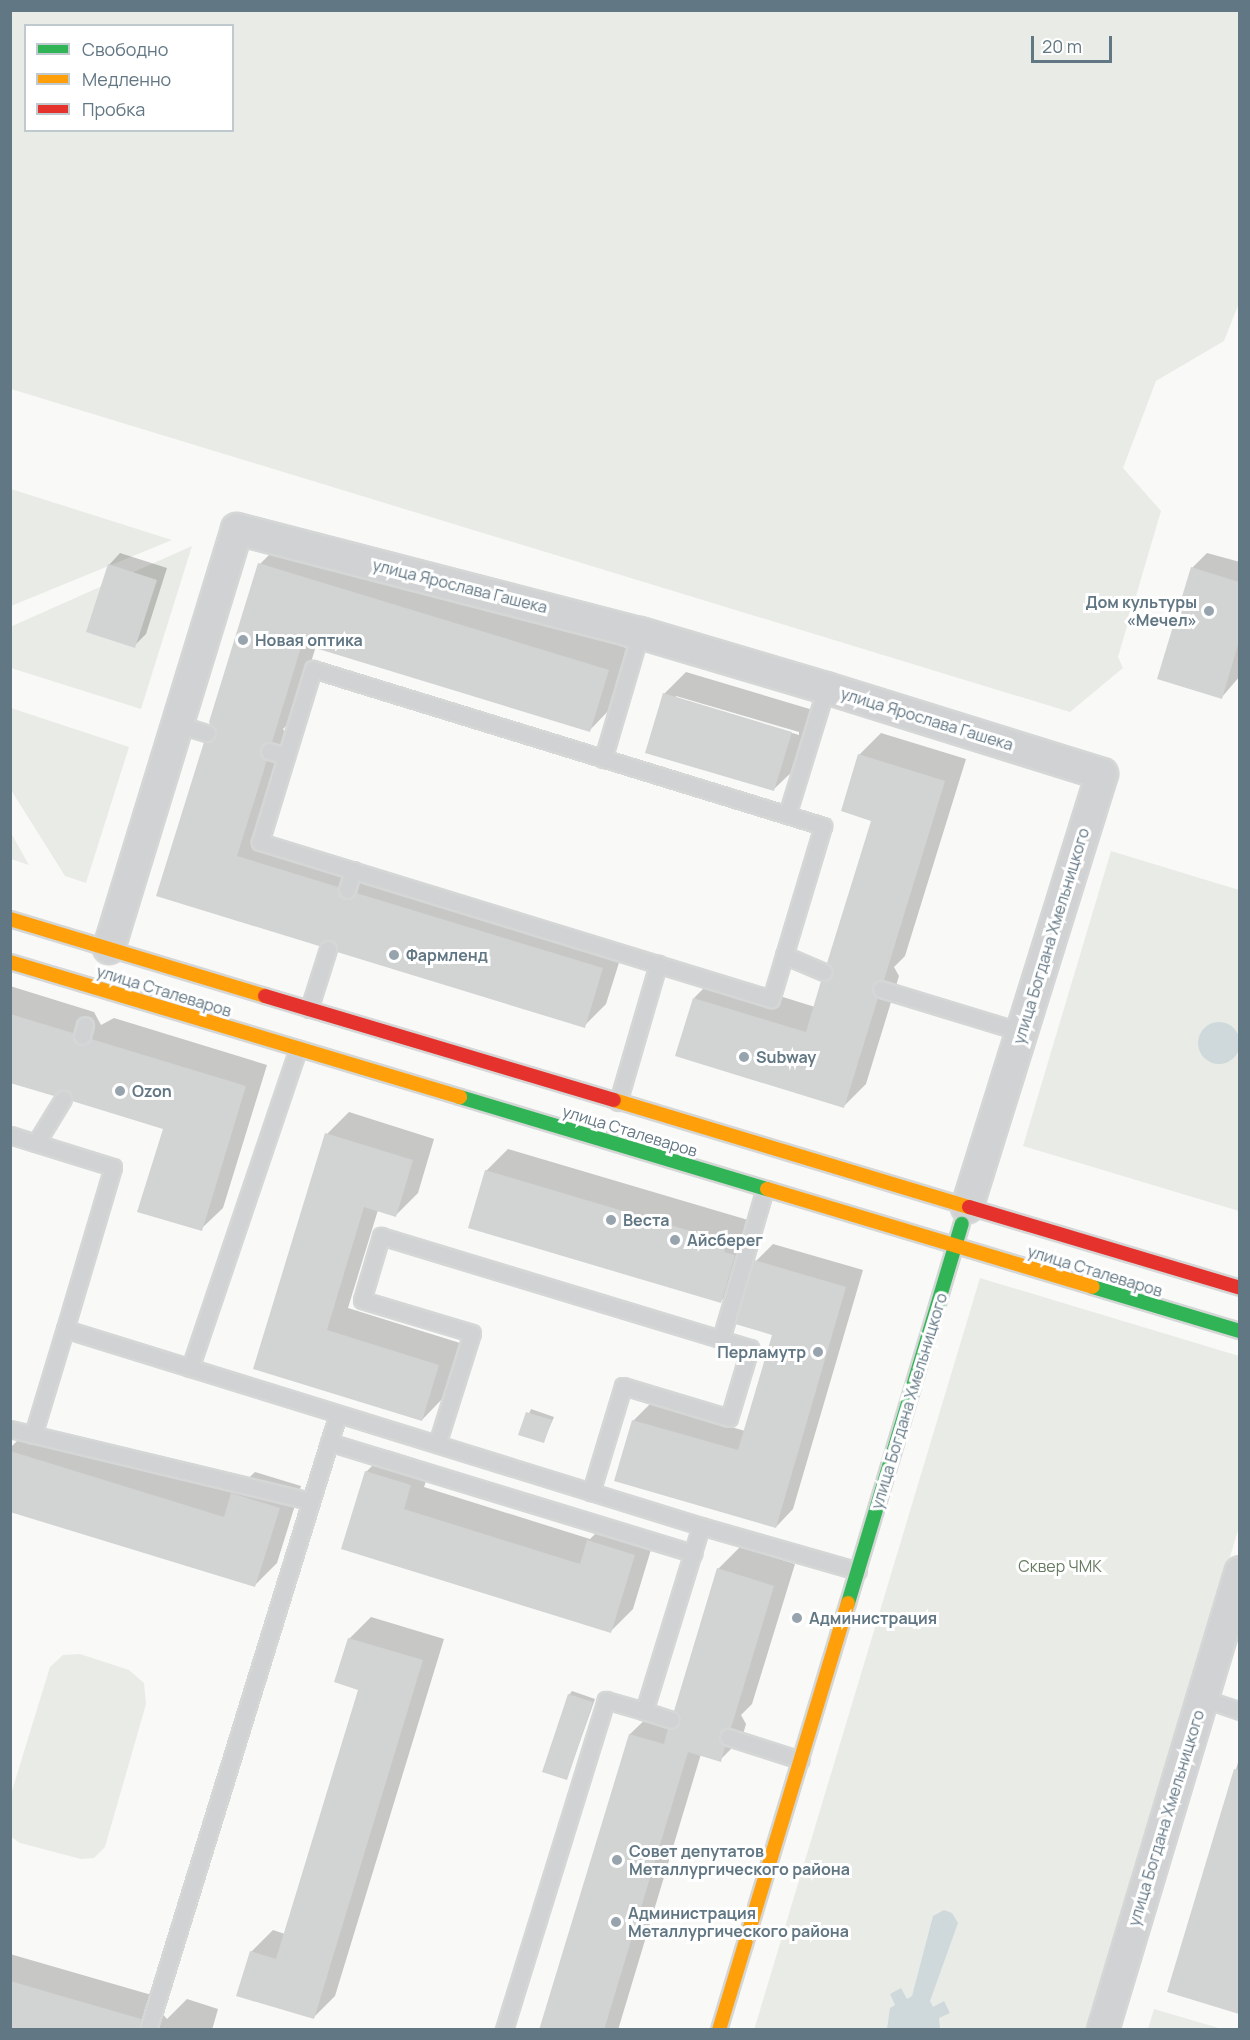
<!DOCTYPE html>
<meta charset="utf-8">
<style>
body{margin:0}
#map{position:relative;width:1250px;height:2040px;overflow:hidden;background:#f9f9f8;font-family:Manrope,sans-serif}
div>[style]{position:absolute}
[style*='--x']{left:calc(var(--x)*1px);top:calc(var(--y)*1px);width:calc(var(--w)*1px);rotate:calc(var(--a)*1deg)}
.green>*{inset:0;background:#e9ece6}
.water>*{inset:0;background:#cfd9db}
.round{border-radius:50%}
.shadow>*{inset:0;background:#0003}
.building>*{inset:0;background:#d2d4d4}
.roads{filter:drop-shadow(2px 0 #d5d7d7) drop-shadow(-2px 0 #d5d7d7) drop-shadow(0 2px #d5d7d7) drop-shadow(0 -2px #d5d7d7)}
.lane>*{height:15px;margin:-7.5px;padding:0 7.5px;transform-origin:7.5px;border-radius:7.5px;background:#d1d2d3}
.street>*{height:30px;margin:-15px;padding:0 15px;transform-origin:15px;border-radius:15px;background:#d1d2d3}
.fast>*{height:14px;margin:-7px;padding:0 7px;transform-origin:7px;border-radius:7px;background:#30b455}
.slow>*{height:14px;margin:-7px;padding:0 7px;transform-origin:7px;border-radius:7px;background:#ff9f0a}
.jam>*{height:14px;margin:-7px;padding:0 7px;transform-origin:7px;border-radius:7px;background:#e5322d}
.dots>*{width:16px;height:16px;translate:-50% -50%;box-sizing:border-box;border:3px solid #fff;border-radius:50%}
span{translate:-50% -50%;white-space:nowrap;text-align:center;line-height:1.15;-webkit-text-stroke:6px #fff;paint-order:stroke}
.street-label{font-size:16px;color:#627784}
.poi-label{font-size:16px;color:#627784;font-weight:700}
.right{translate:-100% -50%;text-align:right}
.left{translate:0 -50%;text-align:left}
.park-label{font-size:16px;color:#687b62}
.frame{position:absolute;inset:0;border:12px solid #627784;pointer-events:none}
.legend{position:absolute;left:24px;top:24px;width:210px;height:108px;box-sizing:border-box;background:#fff;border:2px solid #c0c9ce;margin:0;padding:8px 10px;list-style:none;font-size:18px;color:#627784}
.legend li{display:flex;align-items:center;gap:12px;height:30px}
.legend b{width:30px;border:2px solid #c0c9ce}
.scale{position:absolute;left:1031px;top:36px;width:81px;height:27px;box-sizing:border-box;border:3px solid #627784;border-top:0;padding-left:8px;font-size:18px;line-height:21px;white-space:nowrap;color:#627784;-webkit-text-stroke:4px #fff;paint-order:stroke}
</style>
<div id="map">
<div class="green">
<div style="clip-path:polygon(evenodd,889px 11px,1239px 11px,1239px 303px,1224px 341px,1156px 381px,1123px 468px,1161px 511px,1118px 657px,1123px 668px,1070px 712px,11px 389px,11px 11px,889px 11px,26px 26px,232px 26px,232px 130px,26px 130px,26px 26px)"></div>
<div style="clip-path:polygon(11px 489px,172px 540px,11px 606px)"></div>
<div style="clip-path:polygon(192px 546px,141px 709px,11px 668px,10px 627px)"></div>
<div style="clip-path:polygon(11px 708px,129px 747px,86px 883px,65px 876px,11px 790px)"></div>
<div style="clip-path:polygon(11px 833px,29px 865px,11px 859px)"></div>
<div style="clip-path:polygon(1111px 851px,1239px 890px,1239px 1211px,1023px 1146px)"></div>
<div style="clip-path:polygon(980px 1278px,1239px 1356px,1239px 1527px,1088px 2029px,754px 2030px)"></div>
<div style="clip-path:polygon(80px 1654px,129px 1670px,144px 1683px,146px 1704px,105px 1847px,94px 1858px,81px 1859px,20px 1843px,10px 1836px,11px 1794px,50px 1667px,63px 1655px)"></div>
<div style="clip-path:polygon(1154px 2009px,1222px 2029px,1148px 2029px)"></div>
</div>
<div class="water">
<div class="round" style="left:1198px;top:1022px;width:42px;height:42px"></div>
<div style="clip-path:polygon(944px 1910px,952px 1913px,958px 1923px,930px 2001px,933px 2007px,944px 2001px,950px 2013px,939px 2018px,940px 2029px,887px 2029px,890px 2008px,895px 2005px,890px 1994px,901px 1988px,907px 1999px,912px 1996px,933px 1916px)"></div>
</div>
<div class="shadow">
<div style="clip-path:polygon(282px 542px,630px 649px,611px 708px,590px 730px,316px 646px,294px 718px,283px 729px,288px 738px,258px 835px,624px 947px,606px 1004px,584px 1026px,331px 938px,158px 895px,205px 743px,216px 732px,260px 564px)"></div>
<div style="clip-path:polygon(120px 553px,167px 568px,146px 634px,134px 646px,109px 565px)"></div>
<div style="clip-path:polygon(1207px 553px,1240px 562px,1240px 676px,1222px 697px,1192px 568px)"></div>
<div style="clip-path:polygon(evenodd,686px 672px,813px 710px,796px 768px,774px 789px,664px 694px,686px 672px,676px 696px,799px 732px,799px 735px,676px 699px,676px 696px)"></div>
<div style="clip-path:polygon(881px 733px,966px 759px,905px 956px,894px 967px,899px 976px,866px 1084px,844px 1106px,694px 998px,716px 976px,815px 1007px,823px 982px,833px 972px,873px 820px,859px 755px)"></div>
<div style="clip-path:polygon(10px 986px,94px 1012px,101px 1025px,114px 1018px,267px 1065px,223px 1208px,201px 1229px,165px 1128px,69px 1089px,10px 1081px)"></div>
<div style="clip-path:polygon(349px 1112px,434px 1139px,418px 1193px,396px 1215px,378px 1210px,348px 1308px,460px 1343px,443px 1398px,422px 1420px,254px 1368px,327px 1134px)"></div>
<div style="clip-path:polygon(508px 1149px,748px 1220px,743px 1279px,721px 1301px,486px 1171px)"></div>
<div style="clip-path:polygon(773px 1244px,863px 1270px,793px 1509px,776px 1527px,616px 1480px,634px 1420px,651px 1403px,745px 1431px,774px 1334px,756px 1261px)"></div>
<div style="clip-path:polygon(531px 1409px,554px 1417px,543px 1442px,520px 1434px)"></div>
<div style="clip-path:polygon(29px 1429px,234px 1492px,255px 1472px,301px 1486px,277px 1563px,255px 1585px,10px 1510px,10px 1448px)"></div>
<div style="clip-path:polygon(388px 1450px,432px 1464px,424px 1487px,590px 1539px,610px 1519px,656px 1533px,633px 1609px,611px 1631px,343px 1548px,366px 1472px)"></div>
<div style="clip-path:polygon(740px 1547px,795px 1564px,752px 1704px,741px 1715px,746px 1724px,742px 1738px,720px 1760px,701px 1754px,618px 2030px,540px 2030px,630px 1734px,652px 1713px,681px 1721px,718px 1569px)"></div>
<div style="clip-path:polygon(371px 1617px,444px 1639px,335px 1996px,313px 2018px,251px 1952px,273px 1930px,285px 1934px,360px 1689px,349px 1639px)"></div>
<div style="clip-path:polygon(572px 1691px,595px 1699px,567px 1778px,569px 1695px)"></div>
<div style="clip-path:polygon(1240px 1756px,1240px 2012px,1169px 1991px)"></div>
<div style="clip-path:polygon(10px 1954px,162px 1998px,159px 2010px,167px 2019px,187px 1999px,218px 2009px,212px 2030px,10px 2030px)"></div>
</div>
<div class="building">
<div style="clip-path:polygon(258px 563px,609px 670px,590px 732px,302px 644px,272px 742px,260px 748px,267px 760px,237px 856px,338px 887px,344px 899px,356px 893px,603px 968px,585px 1028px,337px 952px,330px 940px,319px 946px,156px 896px,204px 742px,216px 736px,209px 722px)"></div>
<div style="clip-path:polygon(108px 564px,157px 580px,135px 648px,86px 632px)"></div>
<div style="clip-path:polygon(1191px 567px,1239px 582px,1239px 641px,1222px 699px,1157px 679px)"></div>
<div style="clip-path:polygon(663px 693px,792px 732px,774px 791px,645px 753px)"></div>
<div style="clip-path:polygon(858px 754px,945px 781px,884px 980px,872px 987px,878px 998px,844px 1108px,675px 1056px,693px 998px,806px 1032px,821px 981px,833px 975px,827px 963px,871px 821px,841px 811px)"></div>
<div style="clip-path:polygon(10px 1014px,73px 1033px,79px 1045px,91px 1039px,246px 1086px,202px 1231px,137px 1212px,163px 1129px,72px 1101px,68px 1090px,59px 1090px,54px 1096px,10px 1083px)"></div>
<div style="clip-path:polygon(325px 1133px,413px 1160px,396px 1217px,364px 1207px,327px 1330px,439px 1365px,422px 1421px,253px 1369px)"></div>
<div style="clip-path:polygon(485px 1170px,727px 1242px,724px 1252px,735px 1255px,721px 1303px,468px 1228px)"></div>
<div style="clip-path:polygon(754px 1260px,846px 1287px,776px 1528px,614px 1481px,632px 1420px,738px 1450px,772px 1335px,735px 1324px)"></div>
<div style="clip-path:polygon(526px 1412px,552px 1420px,544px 1443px,518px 1435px)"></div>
<div style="clip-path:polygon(10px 1451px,224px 1517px,231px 1493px,280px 1508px,255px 1587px,10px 1512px)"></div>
<div style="clip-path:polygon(365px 1471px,411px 1485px,404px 1509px,580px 1564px,587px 1540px,635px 1555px,611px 1633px,341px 1549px)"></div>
<div style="clip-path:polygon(717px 1568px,774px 1586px,731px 1728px,719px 1735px,725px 1746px,721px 1762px,688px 1752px,604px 2030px,539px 2030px,629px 1734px,664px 1744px,668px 1729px,680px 1724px,674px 1711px)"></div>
<div style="clip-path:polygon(348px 1638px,423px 1660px,314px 2019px,236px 1996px,250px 1951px,276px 1959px,358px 1690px,334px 1682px)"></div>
<div style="clip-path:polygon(568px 1694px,593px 1702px,567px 1780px,542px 1772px)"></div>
<div style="clip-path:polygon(1234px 1769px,1239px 1770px,1239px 2014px,1167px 1992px)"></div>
<div style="clip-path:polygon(10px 1981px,141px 2019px,139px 2030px,10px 2030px)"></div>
</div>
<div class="roads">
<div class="lane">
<div style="--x:313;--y:669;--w:534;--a:17.11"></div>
<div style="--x:823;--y:826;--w:181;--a:106.7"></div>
<div style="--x:771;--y:999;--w:535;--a:-162.92"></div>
<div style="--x:260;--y:842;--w:181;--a:-73"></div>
<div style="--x:177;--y:724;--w:31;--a:17"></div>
<div style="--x:269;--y:751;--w:18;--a:16"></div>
<div style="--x:603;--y:759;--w:131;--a:-73.6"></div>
<div style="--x:787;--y:815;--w:133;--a:-72.9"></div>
<div style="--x:347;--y:890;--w:21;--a:-73"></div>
<div style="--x:784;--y:955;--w:43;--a:23"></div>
<div style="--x:881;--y:989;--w:147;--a:17"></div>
<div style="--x:309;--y:1009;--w:63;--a:-72.4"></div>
<div style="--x:82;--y:1036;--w:11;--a:-75"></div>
<div style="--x:618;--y:1102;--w:144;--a:-73.8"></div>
<div style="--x:10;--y:1135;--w:108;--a:17.3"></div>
<div style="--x:113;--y:1167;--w:169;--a:106.5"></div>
<div style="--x:65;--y:1329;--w:666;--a:17.21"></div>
<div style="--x:701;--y:1526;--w:194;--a:107.1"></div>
<div style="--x:644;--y:1711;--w:40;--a:-164"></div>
<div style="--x:606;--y:1700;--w:345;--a:107.2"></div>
<div style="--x:36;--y:1143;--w:52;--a:-58.5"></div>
<div style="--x:721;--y:1339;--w:156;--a:-73.7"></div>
<div style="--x:190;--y:1368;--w:337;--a:-71.3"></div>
<div style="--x:10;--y:1429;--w:309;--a:13.5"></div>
<div style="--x:33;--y:1435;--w:111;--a:-73.2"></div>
<div style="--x:329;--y:1442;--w:381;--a:17"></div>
<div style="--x:437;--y:1444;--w:116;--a:-72.5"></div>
<div style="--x:472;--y:1333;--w:115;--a:-163.3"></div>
<div style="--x:362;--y:1300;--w:67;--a:-73.5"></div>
<div style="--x:381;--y:1236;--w:386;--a:16.9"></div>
<div style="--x:750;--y:1348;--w:73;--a:106.7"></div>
<div style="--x:729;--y:1418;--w:111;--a:-163.2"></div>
<div style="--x:623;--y:1386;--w:111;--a:106.8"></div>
<div style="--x:701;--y:1526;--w:163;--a:16"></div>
<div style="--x:1202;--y:1698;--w:40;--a:18.9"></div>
<div style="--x:644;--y:1711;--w:28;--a:18"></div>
<div style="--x:728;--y:1737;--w:76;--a:17.7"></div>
<div style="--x:148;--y:2030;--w:645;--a:-72.86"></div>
</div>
<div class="street">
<div style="--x:109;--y:948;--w:438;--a:-73"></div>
<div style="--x:237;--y:529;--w:416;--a:14.5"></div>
<div style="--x:640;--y:633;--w:194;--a:16.5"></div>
<div style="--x:826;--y:688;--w:289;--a:17.3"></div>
<div style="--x:1102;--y:774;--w:454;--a:107.3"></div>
<div style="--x:1103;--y:2030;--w:478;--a:-73.3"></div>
</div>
<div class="fast">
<div style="--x:460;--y:1097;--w:320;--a:16.7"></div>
<div style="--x:1093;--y:1287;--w:153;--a:16.7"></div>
<div style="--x:848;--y:1603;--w:396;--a:-73.3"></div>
</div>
<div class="slow">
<div style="--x:10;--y:919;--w:266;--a:16.8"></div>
<div style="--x:10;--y:962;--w:470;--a:16.7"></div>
<div style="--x:614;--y:1100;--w:371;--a:16.8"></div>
<div style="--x:767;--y:1189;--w:340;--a:16.7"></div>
<div style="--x:719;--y:2030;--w:446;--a:-73.2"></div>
</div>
<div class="jam">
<div style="--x:265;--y:996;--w:364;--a:16.6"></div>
<div style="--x:969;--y:1207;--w:283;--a:16.6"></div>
</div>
</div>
<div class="dots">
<div style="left:1209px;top:611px;background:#97a4ad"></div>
<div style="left:243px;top:640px;background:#97a4ad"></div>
<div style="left:394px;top:955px;background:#97a4ad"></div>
<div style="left:744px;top:1057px;background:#97a4ad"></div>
<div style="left:120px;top:1091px;background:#97a4ad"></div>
<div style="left:611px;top:1220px;background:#97a4ad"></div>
<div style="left:675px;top:1240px;background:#97a4ad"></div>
<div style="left:818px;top:1352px;background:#97a4ad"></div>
<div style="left:797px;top:1618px;background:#97a4ad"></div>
<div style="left:617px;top:1860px;background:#97a4ad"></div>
<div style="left:616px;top:1922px;background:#97a4ad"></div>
</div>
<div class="street-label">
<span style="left:460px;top:586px;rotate:14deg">улица Ярослава Гашека</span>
<span style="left:927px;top:719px;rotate:17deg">улица Ярослава Гашека</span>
<span style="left:1051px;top:936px;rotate:-73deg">улица Богдана Хмельницкого</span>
<span style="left:164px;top:991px;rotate:17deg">улица Сталеваров</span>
<span style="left:630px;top:1131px;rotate:17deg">улица Сталеваров</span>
<span style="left:1095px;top:1271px;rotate:17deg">улица Сталеваров</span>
<span style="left:909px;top:1401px;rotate:-73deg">улица Богдана Хмельницкого</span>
<span style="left:1166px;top:1818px;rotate:-73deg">улица Богдана Хмельницкого</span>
</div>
<div class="poi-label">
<span class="right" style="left:1197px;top:611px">Дом культуры<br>«Мечел»</span>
<span class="left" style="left:255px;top:640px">Новая оптика</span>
<span class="left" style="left:406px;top:955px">Фармленд</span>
<span class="left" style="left:756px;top:1057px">Subway</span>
<span class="left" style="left:132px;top:1091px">Ozon</span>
<span class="left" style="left:623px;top:1220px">Веста</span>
<span class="left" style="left:687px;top:1240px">Айсберег</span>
<span class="right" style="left:806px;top:1352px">Перламутр</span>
<span class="left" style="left:809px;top:1618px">Администрация</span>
<span class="left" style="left:629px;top:1860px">Совет депутатов<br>Металлургического района</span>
<span class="left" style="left:628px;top:1922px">Администрация<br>Металлургического района</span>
</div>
<div class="park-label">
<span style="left:1060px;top:1566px">Сквер ЧМК</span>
</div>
<div class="frame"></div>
<ul class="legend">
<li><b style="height:8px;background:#30b455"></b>Свободно</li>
<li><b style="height:8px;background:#ff9f0a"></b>Медленно</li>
<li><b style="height:8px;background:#e5322d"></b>Пробка</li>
</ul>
<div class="scale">20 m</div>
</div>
